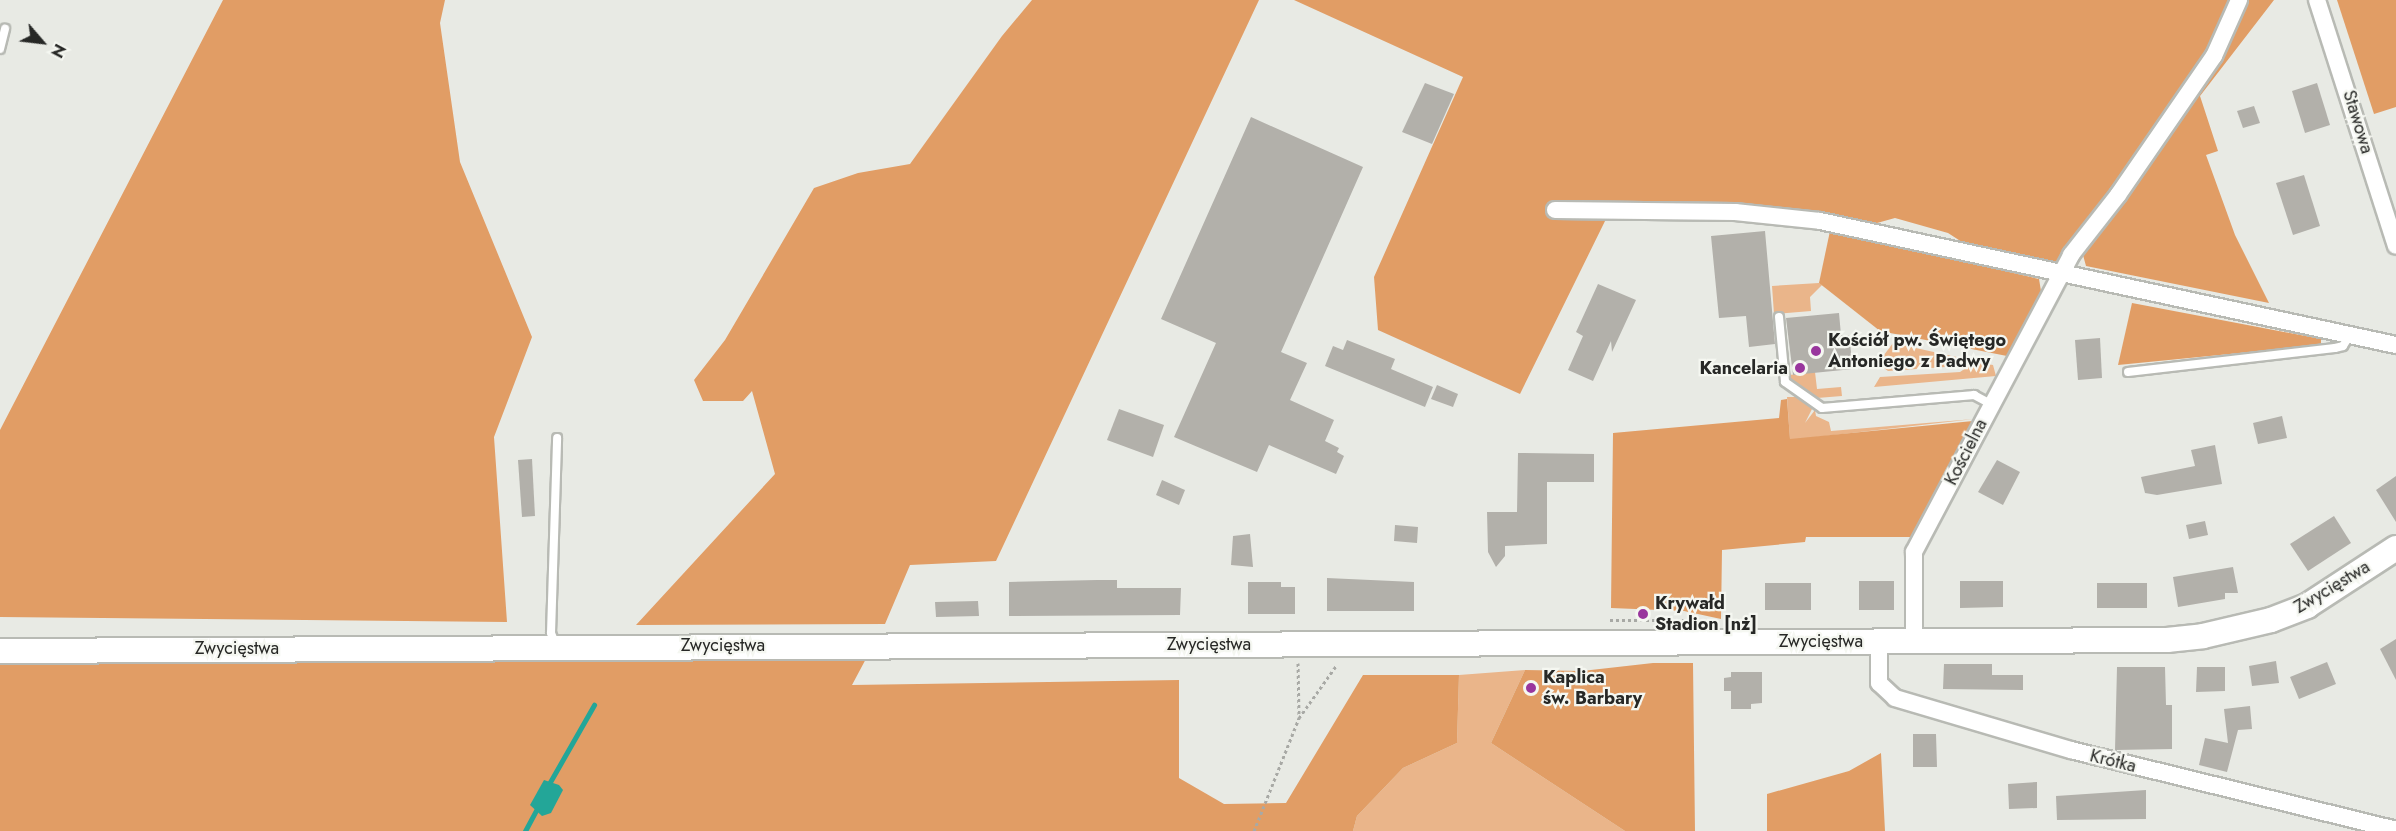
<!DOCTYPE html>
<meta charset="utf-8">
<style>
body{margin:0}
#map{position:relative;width:2396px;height:831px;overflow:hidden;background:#e8eae4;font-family:Jost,sans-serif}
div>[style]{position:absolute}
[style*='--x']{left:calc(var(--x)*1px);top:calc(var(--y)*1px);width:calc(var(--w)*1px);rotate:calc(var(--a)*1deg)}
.green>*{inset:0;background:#eab58a}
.forest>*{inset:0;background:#e19d65}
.water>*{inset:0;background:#23a698}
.stream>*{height:5px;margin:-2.5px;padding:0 2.5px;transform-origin:2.5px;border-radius:2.5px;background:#23a698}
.building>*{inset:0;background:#b2b0aa}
.path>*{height:3px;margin-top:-1.5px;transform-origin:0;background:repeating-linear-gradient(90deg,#a8a9a5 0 3px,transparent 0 6px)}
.roads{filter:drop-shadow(2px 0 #b8bab4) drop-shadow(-2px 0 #b8bab4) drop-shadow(0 2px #b8bab4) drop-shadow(0 -2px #b8bab4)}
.service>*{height:8px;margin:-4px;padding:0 4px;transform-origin:4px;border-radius:4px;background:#fff}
.minor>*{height:16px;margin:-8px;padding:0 8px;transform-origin:8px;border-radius:8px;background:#fff}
.secondary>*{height:24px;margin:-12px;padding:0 12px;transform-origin:12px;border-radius:12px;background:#fff}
.dots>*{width:16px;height:16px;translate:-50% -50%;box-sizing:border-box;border:3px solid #f5f7f1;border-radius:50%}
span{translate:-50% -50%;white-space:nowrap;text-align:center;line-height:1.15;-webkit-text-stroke:4.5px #f5f7f1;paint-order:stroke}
.street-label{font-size:18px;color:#272826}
.poi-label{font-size:18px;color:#272826;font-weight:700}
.left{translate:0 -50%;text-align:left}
.right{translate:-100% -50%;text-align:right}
.north{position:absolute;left:12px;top:12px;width:60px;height:60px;-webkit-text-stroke:4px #f5f7f1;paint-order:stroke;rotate:118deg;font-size:16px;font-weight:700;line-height:24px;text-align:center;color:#272826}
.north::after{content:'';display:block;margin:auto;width:21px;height:27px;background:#272826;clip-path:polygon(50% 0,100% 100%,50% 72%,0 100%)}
</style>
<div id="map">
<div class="green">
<div style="clip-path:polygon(1819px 283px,1822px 285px,1810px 297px,1811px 311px,1774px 314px,1772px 286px)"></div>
<div style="clip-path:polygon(1893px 343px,1961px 358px,1964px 360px,1960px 366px,1888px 371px,1884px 368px,1884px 355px)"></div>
<div style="clip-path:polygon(1975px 362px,1993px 365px,1996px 376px,1874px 387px,1880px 377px,1960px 372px)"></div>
<div style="clip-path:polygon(1815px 372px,1817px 389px,1841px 387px,1842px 396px,1817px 398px,1790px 379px,1789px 375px)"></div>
<div style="clip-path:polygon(1787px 397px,1800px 397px,1813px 407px,1805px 423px,1815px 410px,1816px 416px,1829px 422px,1831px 431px,1974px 419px,1790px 440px)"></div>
<div style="clip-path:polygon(1525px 670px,1491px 743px,1625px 831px,1353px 831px,1357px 816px,1403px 768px,1457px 743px,1459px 675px)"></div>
</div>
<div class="forest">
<div style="clip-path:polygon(223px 0,445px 0,440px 23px,460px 162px,532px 337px,494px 437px,507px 622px,0 617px,0 430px)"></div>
<div style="clip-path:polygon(1032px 0,1259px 0,996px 561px,910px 565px,885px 624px,636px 625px,775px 474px,752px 391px,743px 401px,703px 401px,694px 380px,725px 340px,814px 188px,858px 173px,910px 164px,1002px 36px)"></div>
<div style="clip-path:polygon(1294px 0,2234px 0,2201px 66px,2059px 263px,1962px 242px,1948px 233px,1895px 218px,1877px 223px,1761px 205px,1551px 202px,1550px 217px,1606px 219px,1520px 394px,1378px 330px,1374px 277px,1463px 77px)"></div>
<div style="clip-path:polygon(2247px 0,2274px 0,2200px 96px,2218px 151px,2206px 155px,2235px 235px,2269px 303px,2086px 266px,2083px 255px,2219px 59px)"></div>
<div style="clip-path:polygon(2337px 0,2396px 0,2396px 107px,2374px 114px)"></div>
<div style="clip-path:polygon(1830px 231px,2039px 279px,2041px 291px,2007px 356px,1880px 331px,1819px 283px)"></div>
<div style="clip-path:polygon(2132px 303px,2321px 339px,2321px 345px,2118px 365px)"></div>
<div style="clip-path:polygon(1787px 399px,1790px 439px,1973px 421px,1911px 537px,1806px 537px,1805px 542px,1722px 550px,1721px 619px,1684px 611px,1611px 608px,1613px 433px,1779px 418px,1781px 400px)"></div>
<div style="clip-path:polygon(868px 655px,852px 685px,1179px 680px,1179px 778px,1224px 804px,1286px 803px,1363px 675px,1459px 675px,1457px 743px,1403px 768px,1357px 816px,1353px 831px,0 831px,0 664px)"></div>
<div style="clip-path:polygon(1653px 663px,1693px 663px,1695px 831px,1625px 831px,1491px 743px,1525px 670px,1582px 671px)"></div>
<div style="clip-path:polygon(1881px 753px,1885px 831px,1767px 831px,1767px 794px,1849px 771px)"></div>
</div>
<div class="water">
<div style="clip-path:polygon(544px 780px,559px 785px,563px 790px,551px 813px,542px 816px,530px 805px)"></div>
</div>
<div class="stream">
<div style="--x:550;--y:782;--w:89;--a:-60.3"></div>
<div style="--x:525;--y:831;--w:24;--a:-62"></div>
</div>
<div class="building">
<div style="clip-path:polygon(1425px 83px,1454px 94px,1432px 144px,1402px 132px)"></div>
<div style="clip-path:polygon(2317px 83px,2330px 125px,2305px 133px,2292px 91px)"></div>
<div style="clip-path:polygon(2254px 106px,2260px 123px,2243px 128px,2237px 111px)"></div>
<div style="clip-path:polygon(1251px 117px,1363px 167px,1281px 352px,1307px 363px,1290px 400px,1334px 420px,1325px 441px,1339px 448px,1337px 452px,1344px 456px,1336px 474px,1269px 445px,1257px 472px,1174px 437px,1216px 343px,1161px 319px)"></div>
<div style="clip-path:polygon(2304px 175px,2320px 226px,2293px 235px,2276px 183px)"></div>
<div style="clip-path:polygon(1765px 231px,1775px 344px,1749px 347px,1746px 316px,1719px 318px,1711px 236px)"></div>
<div style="clip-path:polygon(1598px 284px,1636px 300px,1612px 352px,1611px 341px,1593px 381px,1568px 370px,1583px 336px,1576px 332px)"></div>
<div style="clip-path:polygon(1839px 313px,1841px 335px,1849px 335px,1853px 369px,1793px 375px,1786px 318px)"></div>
<div style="clip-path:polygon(2100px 338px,2102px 378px,2078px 380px,2075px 340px)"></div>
<div style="clip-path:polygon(1347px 340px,1395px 359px,1391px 369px,1433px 387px,1425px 407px,1325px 366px,1333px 346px,1343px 350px)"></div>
<div style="clip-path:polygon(1437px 385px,1458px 394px,1453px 407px,1431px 399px)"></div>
<div style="clip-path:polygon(1119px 409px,1164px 425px,1153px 457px,1107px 440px)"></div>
<div style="clip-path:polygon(2282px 416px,2287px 438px,2258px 444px,2253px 423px)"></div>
<div style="clip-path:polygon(2215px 445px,2222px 484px,2157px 495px,2145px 493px,2141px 477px,2195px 466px,2191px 450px)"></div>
<div style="clip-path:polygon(1518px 453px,1594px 454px,1594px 482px,1547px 482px,1547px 544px,1505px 546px,1505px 556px,1496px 567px,1488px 552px,1487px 512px,1517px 512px)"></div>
<div style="clip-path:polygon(532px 459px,535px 516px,522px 517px,518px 460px)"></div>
<div style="clip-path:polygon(1997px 460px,2020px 472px,2003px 505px,1978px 492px)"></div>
<div style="clip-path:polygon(2396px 476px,2396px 522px,2376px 490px)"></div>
<div style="clip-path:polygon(1162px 480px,1185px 490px,1179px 505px,1156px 495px)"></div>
<div style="clip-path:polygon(2334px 516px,2351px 543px,2308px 571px,2290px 544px)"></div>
<div style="clip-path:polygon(2205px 521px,2208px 535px,2189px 539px,2186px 525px)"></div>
<div style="clip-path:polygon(1395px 525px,1418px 527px,1417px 543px,1394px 541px)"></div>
<div style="clip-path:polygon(1250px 534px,1253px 567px,1231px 565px,1233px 536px)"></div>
<div style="clip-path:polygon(2233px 567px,2238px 593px,2225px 593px,2225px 599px,2178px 607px,2173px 577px)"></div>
<div style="clip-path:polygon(1327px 578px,1414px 582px,1414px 611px,1327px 611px)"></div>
<div style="clip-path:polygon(1097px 580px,1117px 580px,1117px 588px,1181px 588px,1180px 615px,1009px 616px,1009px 582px)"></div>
<div style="clip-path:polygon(1859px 581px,1894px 581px,1894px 610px,1859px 610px)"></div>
<div style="clip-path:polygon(1960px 581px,2003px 581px,2003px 607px,1960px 608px)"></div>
<div style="clip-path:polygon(1248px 582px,1281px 582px,1281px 587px,1295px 587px,1295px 614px,1248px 614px)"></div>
<div style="clip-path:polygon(1765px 583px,1811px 583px,1811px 610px,1765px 610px)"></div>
<div style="clip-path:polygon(2097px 583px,2147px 583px,2147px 608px,2097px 608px)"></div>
<div style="clip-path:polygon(978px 601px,979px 616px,936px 617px,935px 602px)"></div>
<div style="clip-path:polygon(2396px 639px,2396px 680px,2380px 649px)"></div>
<div style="clip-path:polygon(2276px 661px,2279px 683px,2252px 686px,2249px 666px)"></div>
<div style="clip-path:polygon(2327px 662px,2336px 684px,2299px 699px,2290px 677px)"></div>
<div style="clip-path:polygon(1944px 664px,1992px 664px,1992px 675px,2023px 675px,2023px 690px,1943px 689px)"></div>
<div style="clip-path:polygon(2117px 667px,2165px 667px,2166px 705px,2172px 705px,2172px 749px,2115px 750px)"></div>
<div style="clip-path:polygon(2197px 667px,2225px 667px,2225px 691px,2196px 692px)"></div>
<div style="clip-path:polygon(1731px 672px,1762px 672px,1762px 703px,1751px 704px,1751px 709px,1731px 709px,1731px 691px,1724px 691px,1724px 678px,1731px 677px)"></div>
<div style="clip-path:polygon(2250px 706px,2252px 729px,2238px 730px,2227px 772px,2199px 765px,2205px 738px,2228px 743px,2224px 709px)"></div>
<div style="clip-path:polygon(1913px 734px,1936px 734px,1937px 767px,1913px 767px)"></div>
<div style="clip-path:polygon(2037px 782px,2037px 808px,2009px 809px,2008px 784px)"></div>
<div style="clip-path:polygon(2146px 790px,2146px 819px,2057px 820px,2056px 796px)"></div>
</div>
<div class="path">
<div style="--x:1610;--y:620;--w:74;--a:0"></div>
<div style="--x:1298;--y:663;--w:53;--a:88.9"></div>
<div style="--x:1254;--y:831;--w:122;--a:-68.3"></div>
<div style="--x:1299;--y:718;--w:64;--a:-54.6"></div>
</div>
<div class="roads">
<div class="service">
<div style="--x:0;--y:49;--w:21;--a:-76"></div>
<div style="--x:1779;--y:317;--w:65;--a:84.7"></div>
<div style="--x:1785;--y:382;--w:45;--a:35.1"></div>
<div style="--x:1822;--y:408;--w:153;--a:-4.9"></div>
<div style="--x:1974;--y:395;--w:19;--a:28"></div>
<div style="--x:2128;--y:372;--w:208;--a:-6.6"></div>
<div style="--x:2335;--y:348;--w:8;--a:-14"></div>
<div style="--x:2343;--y:346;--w:13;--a:-58"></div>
<div style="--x:556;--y:646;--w:14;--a:-111"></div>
<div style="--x:551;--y:633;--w:195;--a:-88.2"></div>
</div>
<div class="minor">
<div style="--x:2317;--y:0;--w:258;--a:72.2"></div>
<div style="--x:1555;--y:210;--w:180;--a:0.6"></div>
<div style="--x:1735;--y:212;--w:85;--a:6"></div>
<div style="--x:1820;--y:221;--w:589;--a:12.15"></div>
<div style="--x:1879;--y:641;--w:42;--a:90"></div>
<div style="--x:1879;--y:683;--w:22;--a:43"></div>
<div style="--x:1895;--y:698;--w:184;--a:16.5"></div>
<div style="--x:2071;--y:750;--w:335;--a:13.8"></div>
<div style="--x:1914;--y:641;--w:89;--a:-90"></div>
<div style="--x:1914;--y:552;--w:336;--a:-62.1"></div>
<div style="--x:2071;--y:255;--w:76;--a:-51.9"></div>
<div style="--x:2118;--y:195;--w:169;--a:-55.4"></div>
<div style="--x:2214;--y:56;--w:61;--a:-65.9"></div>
</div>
<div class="secondary">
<div style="--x:0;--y:651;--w:2167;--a:-0.29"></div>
<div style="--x:2167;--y:640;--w:36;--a:-6"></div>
<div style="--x:2203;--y:636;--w:70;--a:-13.2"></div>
<div style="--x:2271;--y:620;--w:39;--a:-21"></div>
<div style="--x:2307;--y:606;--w:106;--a:-33.1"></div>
</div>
</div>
<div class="dots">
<div style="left:1816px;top:351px;background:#99369d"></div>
<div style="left:1800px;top:368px;background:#99369d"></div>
<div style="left:1643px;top:614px;background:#99369d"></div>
<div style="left:1531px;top:688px;background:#99369d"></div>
</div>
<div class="street-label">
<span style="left:2358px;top:122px;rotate:73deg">Stawowa</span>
<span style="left:1966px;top:452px;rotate:-63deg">Kościelna</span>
<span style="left:2332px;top:587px;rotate:-31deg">Zwycięstwa</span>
<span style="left:1821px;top:641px">Zwycięstwa</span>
<span style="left:1209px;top:644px">Zwycięstwa</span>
<span style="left:723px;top:645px">Zwycięstwa</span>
<span style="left:237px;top:648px">Zwycięstwa</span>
<span style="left:2113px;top:761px;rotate:14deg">Krótka</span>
</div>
<div class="poi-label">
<span class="left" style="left:1828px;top:351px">Kościół pw. Świętego<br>Antoniego z Padwy</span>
<span class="right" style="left:1788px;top:368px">Kancelaria</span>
<span class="left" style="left:1655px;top:614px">Krywałd<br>Stadion [nż]</span>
<span class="left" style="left:1543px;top:688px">Kaplica<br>św. Barbary</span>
</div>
<div class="north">N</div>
</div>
